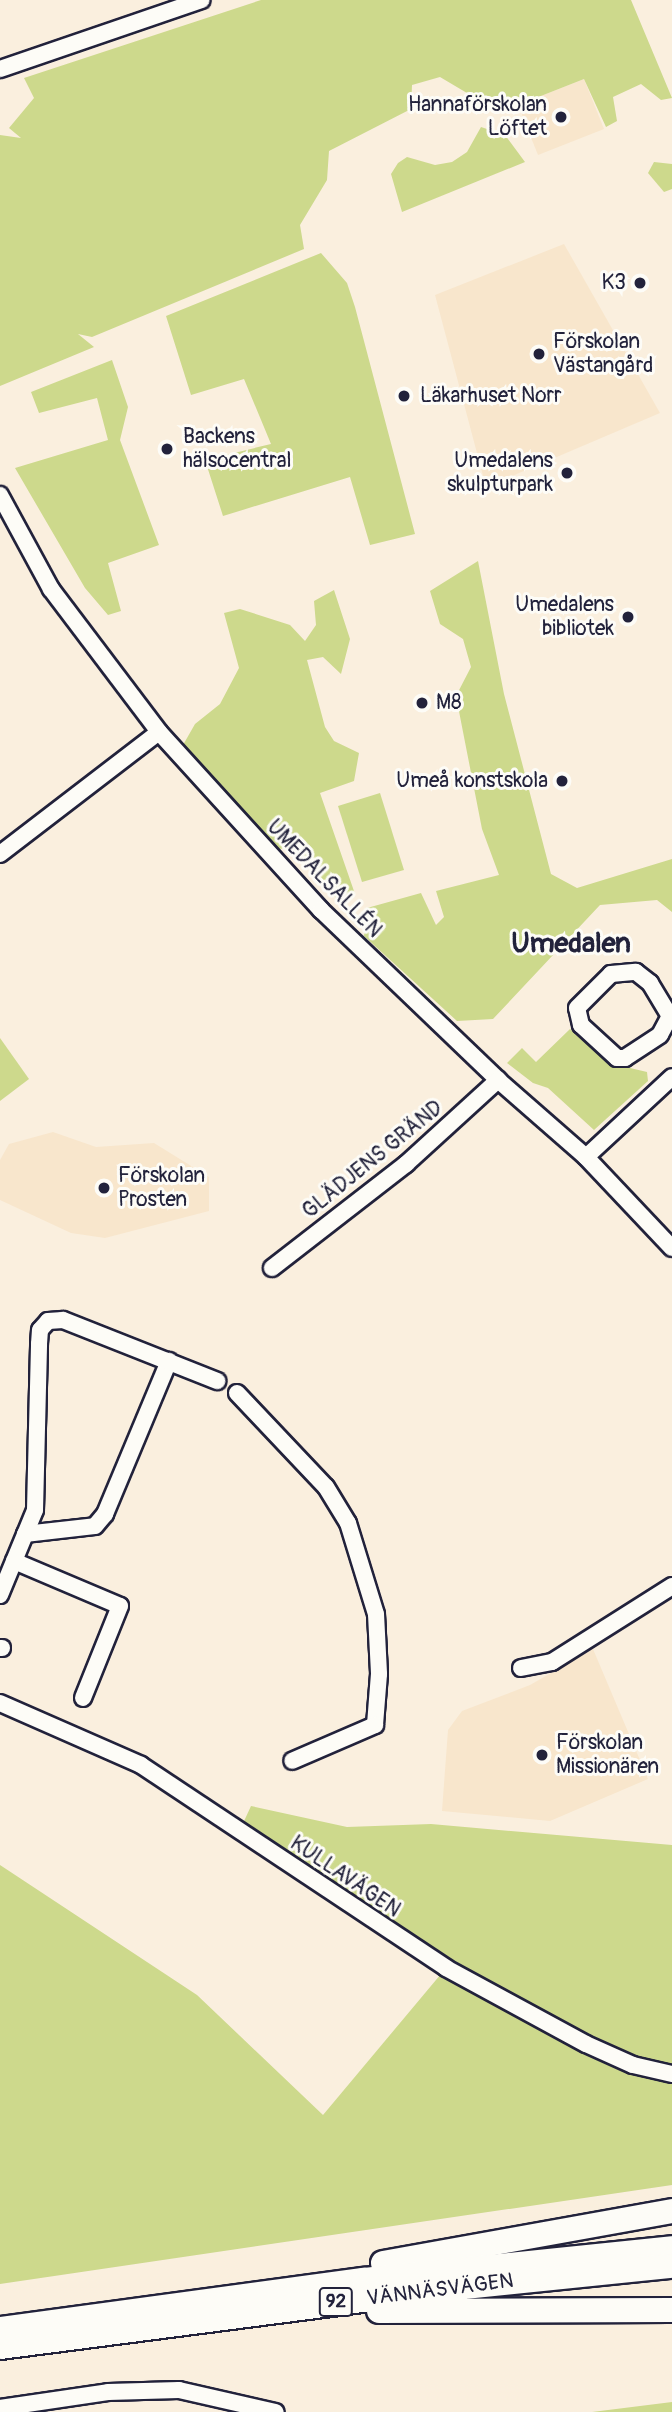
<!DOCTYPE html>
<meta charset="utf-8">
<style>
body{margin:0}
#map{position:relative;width:672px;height:2412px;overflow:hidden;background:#faefde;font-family:Pangolin,sans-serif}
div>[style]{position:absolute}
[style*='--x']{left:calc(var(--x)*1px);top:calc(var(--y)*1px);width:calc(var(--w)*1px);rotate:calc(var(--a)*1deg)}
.built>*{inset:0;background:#f8e6cc}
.green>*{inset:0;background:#cdd98c}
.roads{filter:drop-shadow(2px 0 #22223b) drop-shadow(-2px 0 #22223b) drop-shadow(0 2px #22223b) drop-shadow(0 -2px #22223b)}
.minor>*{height:16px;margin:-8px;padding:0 8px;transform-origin:8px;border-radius:8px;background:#fdfcf7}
.highway>*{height:24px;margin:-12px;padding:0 12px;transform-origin:12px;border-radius:12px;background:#fdfcf7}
.dots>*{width:19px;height:19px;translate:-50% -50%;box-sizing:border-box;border:4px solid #fdfcf7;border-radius:50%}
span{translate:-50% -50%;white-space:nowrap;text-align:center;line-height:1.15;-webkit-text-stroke:6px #fdfcf7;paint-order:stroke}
.shield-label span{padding:2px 5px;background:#fdfcf7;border:2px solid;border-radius:5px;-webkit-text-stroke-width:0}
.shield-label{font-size:19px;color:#22223b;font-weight:700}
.poi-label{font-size:21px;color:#22223b}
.right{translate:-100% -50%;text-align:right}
.left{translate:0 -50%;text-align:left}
.street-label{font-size:21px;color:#22223b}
.district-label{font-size:28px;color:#22223b;font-weight:700}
</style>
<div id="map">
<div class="built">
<div style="clip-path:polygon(584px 79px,604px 129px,538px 155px,518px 105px)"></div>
<div style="clip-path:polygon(564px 244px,660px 413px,486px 487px,435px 295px)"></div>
<div style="clip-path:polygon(53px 1132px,96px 1147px,154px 1143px,209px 1177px,209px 1211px,105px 1238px,71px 1233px,0 1200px,0 1160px,9px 1144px)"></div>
<div style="clip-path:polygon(593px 1649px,648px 1779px,550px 1821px,442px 1811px,448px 1730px,462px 1711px,530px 1685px)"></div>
</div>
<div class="green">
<div style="clip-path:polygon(261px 0,631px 0,672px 98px,661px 100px,641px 84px,613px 97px,617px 121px,606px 127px,584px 79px,518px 105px,472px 96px,440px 77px,412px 85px,411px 109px,329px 151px,327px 180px,300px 225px,304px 249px,92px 337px,78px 334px,94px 347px,0 386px,0 135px,21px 138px,9px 128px,34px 98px,24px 78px)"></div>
<div style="clip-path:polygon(481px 127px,505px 135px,525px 162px,402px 212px,391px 174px,398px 163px,407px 157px,435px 165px,452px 162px,467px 152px)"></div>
<div style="clip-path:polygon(654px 162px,672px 164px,672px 189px,664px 192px,648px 173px)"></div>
<div style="clip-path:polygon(321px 253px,347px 283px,355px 307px,415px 534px,370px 545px,350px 477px,223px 516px,205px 460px,271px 444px,244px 379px,191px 395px,166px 316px)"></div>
<div style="clip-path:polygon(112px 360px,128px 407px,120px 440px,159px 545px,108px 563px,121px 611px,108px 615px,85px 588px,15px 468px,108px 440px,97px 398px,39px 413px,31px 392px)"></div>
<div style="clip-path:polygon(478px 561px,504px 694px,551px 874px,577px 888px,672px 859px,672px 912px,657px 900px,600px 905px,493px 1019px,457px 1021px,364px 936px,367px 908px,421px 893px,436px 925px,444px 917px,436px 891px,499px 875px,482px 829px,456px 696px,471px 667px,463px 639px,440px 624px,430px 591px)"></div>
<div style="clip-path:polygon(334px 590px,350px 639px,341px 674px,323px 657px,307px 660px,325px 727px,334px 741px,359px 753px,354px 781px,320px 793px,355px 894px,343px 907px,295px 848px,275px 849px,183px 745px,195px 724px,220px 704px,239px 668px,224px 613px,240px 609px,290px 625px,305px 641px,316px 625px,314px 601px)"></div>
<div style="clip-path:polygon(380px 793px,404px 870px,362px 882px,338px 806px)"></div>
<div style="clip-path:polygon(570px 1029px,613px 1064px,647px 1072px,648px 1081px,594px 1130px,548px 1088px,533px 1083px,507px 1063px,522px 1048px,536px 1062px)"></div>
<div style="clip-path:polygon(0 1038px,29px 1079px,0 1101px)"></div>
<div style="clip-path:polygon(251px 1806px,347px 1827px,431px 1824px,672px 1845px,672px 2185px,0 2284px,0 1865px,197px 1995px,323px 2115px,446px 1968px,239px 1832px)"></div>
<div style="clip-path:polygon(672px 2402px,672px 2412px,592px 2412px)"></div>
</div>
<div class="roads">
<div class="minor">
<div style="--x:0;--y:69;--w:213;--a:-18.9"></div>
<div style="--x:0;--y:495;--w:107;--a:61.5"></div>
<div style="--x:51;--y:589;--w:179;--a:52.9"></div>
<div style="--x:159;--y:732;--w:241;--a:47.7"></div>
<div style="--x:321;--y:910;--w:245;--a:43.8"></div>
<div style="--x:498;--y:1080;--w:117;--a:41.2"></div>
<div style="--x:586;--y:1157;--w:125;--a:46.6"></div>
<div style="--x:0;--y:854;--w:200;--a:-37.5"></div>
<div style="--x:636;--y:972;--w:18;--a:38"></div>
<div style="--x:650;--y:983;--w:39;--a:59"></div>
<div style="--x:670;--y:1016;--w:21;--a:118"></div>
<div style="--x:660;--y:1035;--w:42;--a:146.7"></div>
<div style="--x:625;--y:1058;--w:8;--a:180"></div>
<div style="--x:617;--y:1058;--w:49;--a:-137.5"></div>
<div style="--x:581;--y:1025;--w:17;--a:-103"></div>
<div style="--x:577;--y:1008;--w:48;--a:-45"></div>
<div style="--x:611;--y:974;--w:25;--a:-5"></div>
<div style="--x:586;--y:1157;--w:117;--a:-42.9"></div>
<div style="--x:272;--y:1268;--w:170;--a:-37.8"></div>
<div style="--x:406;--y:1164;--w:125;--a:-42.4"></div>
<div style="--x:237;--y:1393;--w:129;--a:46.6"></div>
<div style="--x:326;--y:1487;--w:42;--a:58.6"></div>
<div style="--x:348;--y:1523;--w:95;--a:72.9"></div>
<div style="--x:376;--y:1614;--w:60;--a:87.1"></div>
<div style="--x:379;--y:1674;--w:51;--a:94.5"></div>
<div style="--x:375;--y:1725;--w:90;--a:156.6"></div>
<div style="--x:25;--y:1534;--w:70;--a:-6.5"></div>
<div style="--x:95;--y:1526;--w:16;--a:-50"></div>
<div style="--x:105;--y:1514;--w:166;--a:-67.3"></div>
<div style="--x:14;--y:1561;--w:115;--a:23"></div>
<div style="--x:120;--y:1606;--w:99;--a:111.9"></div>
<div style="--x:0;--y:1595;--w:92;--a:-67.6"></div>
<div style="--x:35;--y:1510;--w:166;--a:-88.6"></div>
<div style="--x:39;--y:1344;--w:14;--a:-86"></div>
<div style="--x:40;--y:1330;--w:12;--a:-48"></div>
<div style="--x:48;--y:1321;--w:15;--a:-4"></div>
<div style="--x:63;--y:1320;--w:166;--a:21.6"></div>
<div style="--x:0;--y:1648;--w:2;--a:0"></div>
<div style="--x:521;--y:1668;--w:32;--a:-11"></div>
<div style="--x:552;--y:1662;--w:142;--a:-32.3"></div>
<div style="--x:0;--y:1703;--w:154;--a:23.7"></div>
<div style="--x:141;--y:1765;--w:366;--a:33.6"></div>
<div style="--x:446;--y:1968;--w:159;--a:28.5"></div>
<div style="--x:586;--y:2044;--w:51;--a:24.1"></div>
<div style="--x:633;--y:2065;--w:40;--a:13"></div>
<div style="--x:0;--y:2408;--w:109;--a:-8.4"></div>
<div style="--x:108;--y:2392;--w:71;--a:-1.6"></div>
<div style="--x:179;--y:2390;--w:99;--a:12.8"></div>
</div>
<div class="highway">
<div style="--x:383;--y:2263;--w:294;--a:-10.2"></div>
<div style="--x:379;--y:2311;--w:293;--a:-0.2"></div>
<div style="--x:0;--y:2329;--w:367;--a:-7.7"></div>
<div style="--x:364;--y:2280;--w:310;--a:-5.9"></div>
<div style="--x:0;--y:2347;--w:468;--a:-7.4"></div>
<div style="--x:464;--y:2287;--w:209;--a:-5.8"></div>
</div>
</div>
<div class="dots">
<div style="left:561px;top:117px;background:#22223b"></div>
<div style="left:640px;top:283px;background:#22223b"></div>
<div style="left:539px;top:354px;background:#22223b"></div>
<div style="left:404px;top:396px;background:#22223b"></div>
<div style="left:167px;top:449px;background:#22223b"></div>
<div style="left:567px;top:473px;background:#22223b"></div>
<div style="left:628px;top:617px;background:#22223b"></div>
<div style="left:422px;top:703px;background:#22223b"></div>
<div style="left:562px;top:781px;background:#22223b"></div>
<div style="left:104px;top:1188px;background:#22223b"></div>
<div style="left:542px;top:1755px;background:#22223b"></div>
</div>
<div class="shield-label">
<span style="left:336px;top:2302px">92</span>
</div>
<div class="poi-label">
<span class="right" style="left:547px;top:117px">Hannaförskolan<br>Löftet</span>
<span class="right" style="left:626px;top:283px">K3</span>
<span class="left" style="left:553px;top:354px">Förskolan<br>Västangård</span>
<span class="left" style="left:420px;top:396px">Läkarhuset Norr</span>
<span class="left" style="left:183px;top:449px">Backens<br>hälsocentral</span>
<span class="right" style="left:553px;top:473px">Umedalens<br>skulpturpark</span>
<span class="right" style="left:614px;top:617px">Umedalens<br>bibliotek</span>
<span class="left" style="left:436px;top:703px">M8</span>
<span class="right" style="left:548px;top:781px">Umeå konstskola</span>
<span class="left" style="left:118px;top:1188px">Förskolan<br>Prosten</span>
<span class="left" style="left:556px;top:1755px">Förskolan<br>Missionären</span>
</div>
<div class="street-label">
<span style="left:324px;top:879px;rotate:46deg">UMEDALSALLÉN</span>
<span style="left:373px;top:1160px;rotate:-39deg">GLÄDJENS GRÄND</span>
<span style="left:345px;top:1877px;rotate:34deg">KULLAVÄGEN</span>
<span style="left:440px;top:2290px;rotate:-7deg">VÄNNÄSVÄGEN</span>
</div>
<div class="district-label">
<span style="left:571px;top:944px">Umedalen</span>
</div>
</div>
